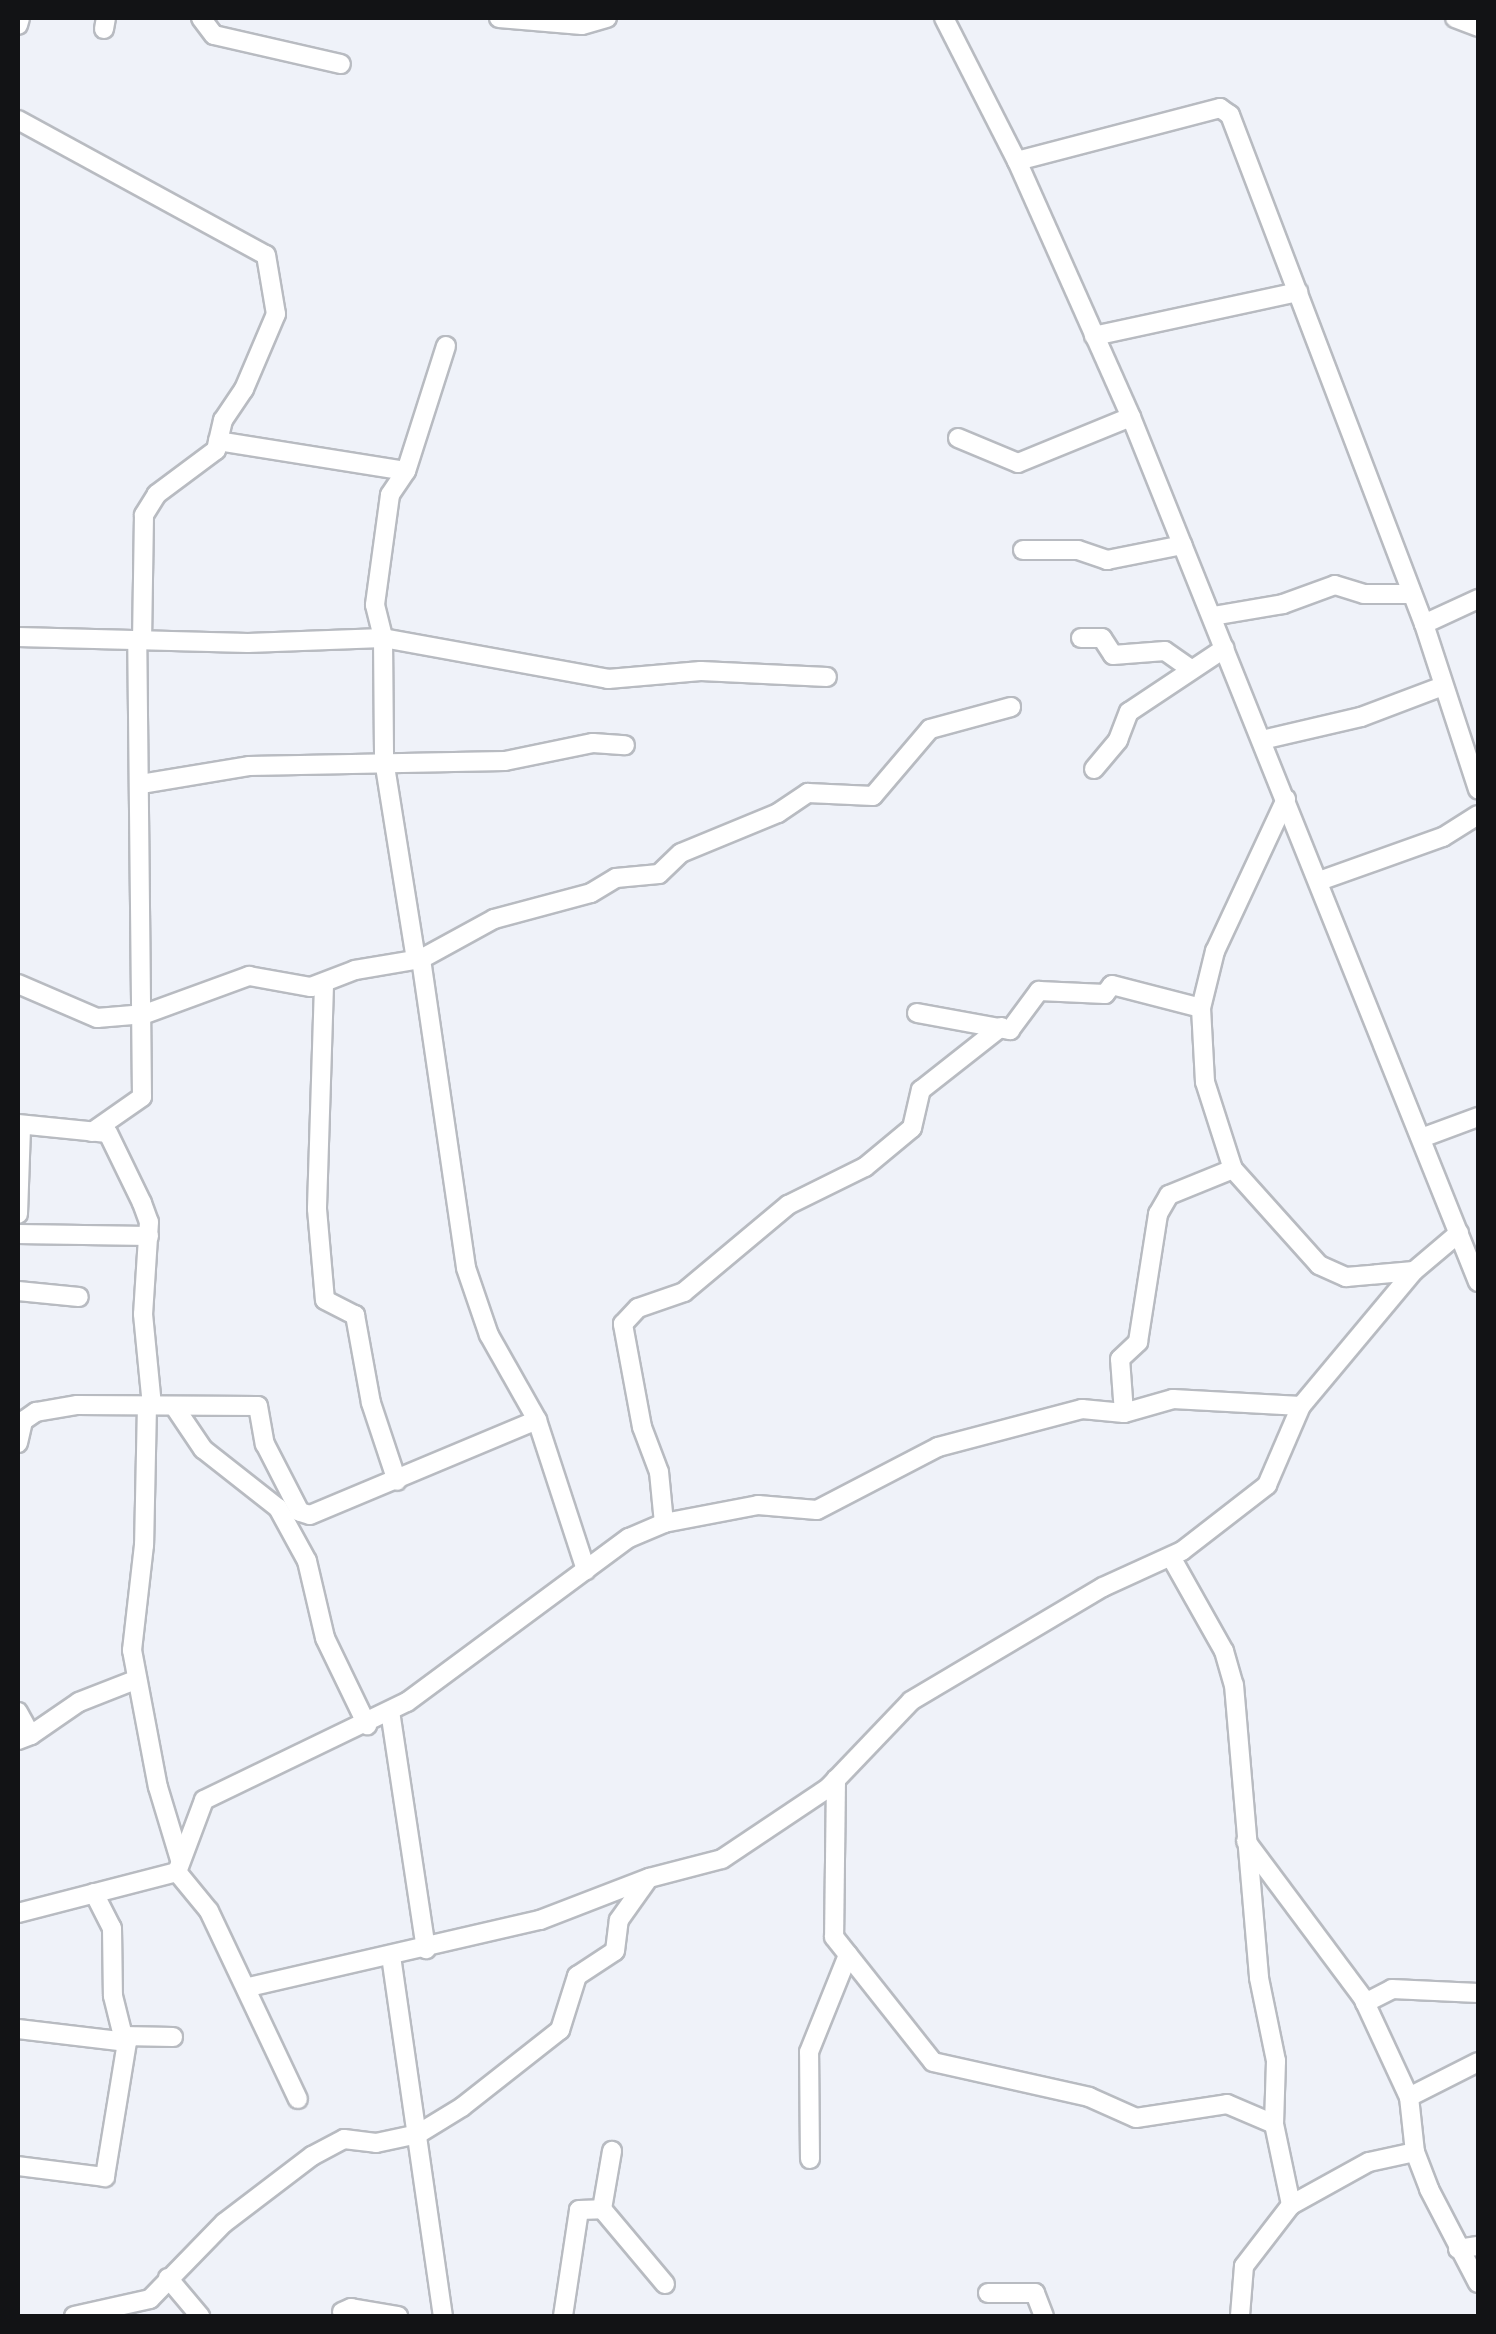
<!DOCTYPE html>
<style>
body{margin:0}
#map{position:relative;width:1496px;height:2334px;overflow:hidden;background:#eff2f9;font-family:"Exo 2",sans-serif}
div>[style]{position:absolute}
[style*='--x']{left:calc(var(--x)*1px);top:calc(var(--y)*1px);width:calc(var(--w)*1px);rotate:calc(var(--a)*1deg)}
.roads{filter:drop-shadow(2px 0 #b8bbc1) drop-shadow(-2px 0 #b8bbc1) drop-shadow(0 2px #b8bbc1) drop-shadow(0 -2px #b8bbc1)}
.minor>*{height:18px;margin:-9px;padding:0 9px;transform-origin:9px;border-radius:9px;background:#fff}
span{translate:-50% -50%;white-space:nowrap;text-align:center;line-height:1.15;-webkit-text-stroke:8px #fff;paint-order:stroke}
.frame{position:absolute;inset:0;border:20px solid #121315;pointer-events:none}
</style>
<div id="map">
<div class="roads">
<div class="minor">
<div style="--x:201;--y:18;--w:21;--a:53"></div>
<div style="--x:214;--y:35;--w:130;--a:12.9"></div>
<div style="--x:499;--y:18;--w:83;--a:4.8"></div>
<div style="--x:582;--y:25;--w:26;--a:-16"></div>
<div style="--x:944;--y:18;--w:161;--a:63"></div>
<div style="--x:1017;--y:161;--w:280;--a:66"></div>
<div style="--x:1131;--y:417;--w:932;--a:68.14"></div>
<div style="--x:1455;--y:18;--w:25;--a:21"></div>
<div style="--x:18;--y:25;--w:7;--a:-74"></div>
<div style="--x:104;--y:29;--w:11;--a:-80"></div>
<div style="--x:18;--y:120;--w:282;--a:28.6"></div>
<div style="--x:266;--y:255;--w:60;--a:80.4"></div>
<div style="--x:276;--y:314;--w:82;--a:113.1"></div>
<div style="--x:244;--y:389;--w:37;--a:124"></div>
<div style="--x:223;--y:420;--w:31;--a:103"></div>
<div style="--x:216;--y:450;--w:74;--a:143.3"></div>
<div style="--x:157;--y:494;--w:25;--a:122"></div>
<div style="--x:144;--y:515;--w:125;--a:90.9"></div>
<div style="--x:1017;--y:161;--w:210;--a:-14.6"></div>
<div style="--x:1220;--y:108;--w:12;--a:35"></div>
<div style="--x:1230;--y:115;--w:545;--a:69.14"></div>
<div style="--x:1424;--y:624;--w:174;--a:71.9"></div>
<div style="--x:1094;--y:336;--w:209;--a:-12.2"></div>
<div style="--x:446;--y:346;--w:131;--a:107.7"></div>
<div style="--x:406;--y:471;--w:29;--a:124"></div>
<div style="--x:390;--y:495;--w:111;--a:97.8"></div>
<div style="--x:375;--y:605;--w:34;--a:76"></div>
<div style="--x:383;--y:638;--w:229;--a:10.3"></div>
<div style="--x:608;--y:679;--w:93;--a:-4.9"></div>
<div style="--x:701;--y:671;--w:126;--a:2.7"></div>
<div style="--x:958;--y:438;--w:65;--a:22.6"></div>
<div style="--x:1018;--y:463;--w:122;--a:-22.2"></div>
<div style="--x:218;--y:441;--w:190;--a:9.1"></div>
<div style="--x:1023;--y:550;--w:55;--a:0"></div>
<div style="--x:1078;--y:550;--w:31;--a:19"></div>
<div style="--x:1107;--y:560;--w:77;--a:-11.2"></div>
<div style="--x:1213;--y:616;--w:71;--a:-9.7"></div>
<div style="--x:1283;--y:604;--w:55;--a:-20.1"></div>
<div style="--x:1335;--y:585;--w:30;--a:17"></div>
<div style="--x:1364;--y:594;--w:48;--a:0"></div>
<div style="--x:1424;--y:624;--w:60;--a:-24.8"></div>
<div style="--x:18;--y:637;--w:230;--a:1.5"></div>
<div style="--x:248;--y:643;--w:135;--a:-2.1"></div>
<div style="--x:383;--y:638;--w:122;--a:89.5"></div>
<div style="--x:384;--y:760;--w:203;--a:80.9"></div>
<div style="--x:1081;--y:638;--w:21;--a:0"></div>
<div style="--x:1102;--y:638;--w:20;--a:57"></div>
<div style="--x:1113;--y:655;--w:52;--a:-4.4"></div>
<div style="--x:1165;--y:651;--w:28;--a:35"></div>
<div style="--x:1262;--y:740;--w:102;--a:-13.1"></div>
<div style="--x:1361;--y:717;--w:88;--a:-20.7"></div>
<div style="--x:1094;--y:769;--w:38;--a:-50"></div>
<div style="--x:1118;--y:740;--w:30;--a:-69"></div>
<div style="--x:1129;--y:712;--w:115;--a:-33.7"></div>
<div style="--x:141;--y:784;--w:109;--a:-9.5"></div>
<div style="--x:249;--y:766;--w:256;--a:-1.1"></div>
<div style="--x:505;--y:761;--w:90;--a:-11.6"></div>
<div style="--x:593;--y:743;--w:32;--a:4"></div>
<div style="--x:1286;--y:799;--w:168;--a:115"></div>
<div style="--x:1215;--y:951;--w:59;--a:103.8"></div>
<div style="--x:1201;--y:1008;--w:74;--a:86.9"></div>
<div style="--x:1205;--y:1082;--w:91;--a:72.2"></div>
<div style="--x:1233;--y:1169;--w:129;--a:48.1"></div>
<div style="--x:1319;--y:1265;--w:30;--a:24"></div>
<div style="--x:1346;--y:1277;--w:68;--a:-5"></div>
<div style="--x:1414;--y:1271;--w:59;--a:-40.2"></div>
<div style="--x:1322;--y:880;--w:128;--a:-19.6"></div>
<div style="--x:1443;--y:837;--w:41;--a:-32.2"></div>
<div style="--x:421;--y:959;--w:312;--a:81.7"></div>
<div style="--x:466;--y:1268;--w:71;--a:71.1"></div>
<div style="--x:489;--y:1335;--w:98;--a:60.5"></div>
<div style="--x:537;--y:1420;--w:158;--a:71.9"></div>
<div style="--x:18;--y:984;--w:86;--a:23.3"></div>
<div style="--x:97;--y:1018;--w:48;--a:-4.8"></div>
<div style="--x:145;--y:1014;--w:111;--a:-20.1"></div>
<div style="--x:249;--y:976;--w:63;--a:10.1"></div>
<div style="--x:311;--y:987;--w:47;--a:-21.1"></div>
<div style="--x:355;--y:970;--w:67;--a:-9.5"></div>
<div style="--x:421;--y:959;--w:83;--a:-28.7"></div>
<div style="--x:494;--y:919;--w:100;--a:-15"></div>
<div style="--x:591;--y:893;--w:29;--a:-31"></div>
<div style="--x:616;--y:878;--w:43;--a:-5.3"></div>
<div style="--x:659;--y:874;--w:30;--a:-44"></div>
<div style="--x:681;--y:853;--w:105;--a:-22.4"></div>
<div style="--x:778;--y:813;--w:36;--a:-34"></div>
<div style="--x:808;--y:793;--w:65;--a:2.6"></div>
<div style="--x:873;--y:796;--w:88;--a:-49.6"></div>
<div style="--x:930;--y:729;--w:84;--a:-15.2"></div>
<div style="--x:324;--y:985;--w:224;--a:91.8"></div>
<div style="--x:317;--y:1209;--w:91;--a:85"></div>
<div style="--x:325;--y:1300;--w:34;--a:27"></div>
<div style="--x:355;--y:1315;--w:89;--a:79.7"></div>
<div style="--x:371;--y:1403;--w:82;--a:71.6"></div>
<div style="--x:917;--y:1013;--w:95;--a:10.4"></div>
<div style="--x:1010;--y:1030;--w:49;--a:-53.4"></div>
<div style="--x:1039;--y:991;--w:66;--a:2.6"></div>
<div style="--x:1105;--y:994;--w:11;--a:-52"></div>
<div style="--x:1112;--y:985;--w:92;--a:14.5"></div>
<div style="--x:18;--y:1124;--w:90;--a:5.7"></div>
<div style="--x:108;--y:1133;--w:78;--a:64.1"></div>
<div style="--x:142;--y:1203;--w:20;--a:70"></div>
<div style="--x:149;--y:1222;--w:92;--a:93.7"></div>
<div style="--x:143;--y:1314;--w:92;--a:84.4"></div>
<div style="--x:92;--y:1132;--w:61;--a:-35"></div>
<div style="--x:142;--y:1097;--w:458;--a:-90.6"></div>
<div style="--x:1424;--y:1137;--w:58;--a:-20.3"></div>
<div style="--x:18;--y:1214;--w:87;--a:-88"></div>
<div style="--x:18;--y:1234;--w:131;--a:0.9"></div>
<div style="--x:18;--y:1291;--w:61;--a:5.6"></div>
<div style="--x:147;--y:1405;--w:140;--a:91.2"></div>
<div style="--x:144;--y:1545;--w:106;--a:96.5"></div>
<div style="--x:132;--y:1650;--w:139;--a:79.3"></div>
<div style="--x:158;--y:1787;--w:76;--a:73.2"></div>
<div style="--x:174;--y:1406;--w:52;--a:56"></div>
<div style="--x:203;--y:1449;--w:95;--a:38.2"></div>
<div style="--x:278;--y:1508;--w:60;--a:61.3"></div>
<div style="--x:307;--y:1561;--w:79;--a:76.8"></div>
<div style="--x:325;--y:1638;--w:97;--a:64.2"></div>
<div style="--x:1124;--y:1413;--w:54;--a:-94.2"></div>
<div style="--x:1120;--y:1359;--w:25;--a:-43"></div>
<div style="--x:1138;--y:1342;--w:130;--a:-81.1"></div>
<div style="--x:1158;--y:1214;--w:22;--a:-60"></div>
<div style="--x:1169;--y:1195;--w:69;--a:-22.1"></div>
<div style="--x:18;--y:1443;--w:23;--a:-77"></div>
<div style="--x:23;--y:1421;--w:16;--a:-35"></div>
<div style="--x:36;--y:1412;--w:42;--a:-9.7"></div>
<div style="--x:77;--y:1405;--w:181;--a:0.3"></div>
<div style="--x:258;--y:1406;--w:39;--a:80"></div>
<div style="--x:265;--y:1444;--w:76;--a:62.8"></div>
<div style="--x:300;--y:1512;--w:10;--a:17"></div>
<div style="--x:310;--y:1515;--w:246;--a:-22.7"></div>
<div style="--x:664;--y:1523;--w:51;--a:-95.6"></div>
<div style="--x:659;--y:1472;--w:48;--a:-110.7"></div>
<div style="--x:642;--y:1427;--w:105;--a:-100.5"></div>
<div style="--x:623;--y:1324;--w:22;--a:-47"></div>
<div style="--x:638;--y:1308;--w:49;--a:-19.2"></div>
<div style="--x:684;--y:1292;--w:136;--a:-39.9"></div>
<div style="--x:788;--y:1205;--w:86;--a:-26.3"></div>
<div style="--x:865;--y:1167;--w:61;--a:-39.7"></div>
<div style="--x:912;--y:1128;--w:39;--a:-77"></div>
<div style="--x:921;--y:1090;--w:102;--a:-38.2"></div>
<div style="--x:1171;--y:1557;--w:108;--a:60.6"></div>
<div style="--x:1224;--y:1651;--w:35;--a:74"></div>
<div style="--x:1234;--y:1685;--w:294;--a:85.1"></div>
<div style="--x:1259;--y:1978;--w:85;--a:78.4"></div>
<div style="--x:1276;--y:2061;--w:63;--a:91.8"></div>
<div style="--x:1274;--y:2124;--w:83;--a:78.1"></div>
<div style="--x:1291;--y:2205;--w:77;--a:127.6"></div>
<div style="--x:1244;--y:2266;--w:50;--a:94.6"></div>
<div style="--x:390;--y:1711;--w:241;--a:81.4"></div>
<div style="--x:18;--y:1712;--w:26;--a:61"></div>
<div style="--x:31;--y:1735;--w:14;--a:159"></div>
<div style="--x:31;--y:1735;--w:58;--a:-34.5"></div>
<div style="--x:79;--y:1702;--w:60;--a:-21.4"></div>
<div style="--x:836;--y:1779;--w:158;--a:90.7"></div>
<div style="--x:834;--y:1937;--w:159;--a:51.6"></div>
<div style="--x:933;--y:2062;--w:160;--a:12.6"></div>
<div style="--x:1089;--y:2097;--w:51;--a:24.1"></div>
<div style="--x:1136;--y:2118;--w:92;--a:-8.7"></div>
<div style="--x:1227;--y:2104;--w:51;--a:23.1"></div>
<div style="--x:1246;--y:1841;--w:196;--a:53.3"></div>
<div style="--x:1363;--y:1998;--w:109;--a:65.1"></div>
<div style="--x:1409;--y:2097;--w:55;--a:83.8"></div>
<div style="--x:1415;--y:2152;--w:40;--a:69"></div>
<div style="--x:1429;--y:2189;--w:106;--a:62.5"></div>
<div style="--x:177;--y:1872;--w:77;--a:-69.4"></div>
<div style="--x:204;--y:1800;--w:225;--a:-25.8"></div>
<div style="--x:407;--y:1702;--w:276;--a:-36.5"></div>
<div style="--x:629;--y:1538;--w:38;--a:-23"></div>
<div style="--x:664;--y:1523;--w:96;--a:-10.8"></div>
<div style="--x:758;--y:1505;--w:59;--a:4.8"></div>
<div style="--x:817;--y:1510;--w:136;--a:-27.5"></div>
<div style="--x:938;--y:1447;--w:149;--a:-14.8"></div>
<div style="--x:1082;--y:1409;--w:42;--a:5.4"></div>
<div style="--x:1124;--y:1413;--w:51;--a:-15.9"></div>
<div style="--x:1173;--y:1399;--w:128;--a:3.1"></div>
<div style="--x:177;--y:1872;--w:50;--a:50.6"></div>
<div style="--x:209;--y:1911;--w:208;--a:64.7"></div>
<div style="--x:94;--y:1893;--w:39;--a:63"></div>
<div style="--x:112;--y:1928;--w:68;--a:89.2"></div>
<div style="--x:113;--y:1996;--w:41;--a:76"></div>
<div style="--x:123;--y:2036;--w:50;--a:1.1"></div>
<div style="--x:18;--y:1913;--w:164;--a:-14.5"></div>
<div style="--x:391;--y:1956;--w:364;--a:81.8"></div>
<div style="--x:249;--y:1987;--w:299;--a:-13"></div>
<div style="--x:540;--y:1920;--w:117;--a:-21.1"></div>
<div style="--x:649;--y:1878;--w:75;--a:-14.6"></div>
<div style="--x:722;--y:1859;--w:128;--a:-33.8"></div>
<div style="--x:828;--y:1788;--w:120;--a:-46.3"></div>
<div style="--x:911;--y:1701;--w:223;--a:-30.7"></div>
<div style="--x:1103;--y:1587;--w:87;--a:-24.5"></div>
<div style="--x:1182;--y:1551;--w:108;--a:-37.8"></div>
<div style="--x:1267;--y:1485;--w:86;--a:-66.7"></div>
<div style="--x:1301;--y:1406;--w:176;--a:-50.1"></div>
<div style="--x:1365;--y:2003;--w:30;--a:-27"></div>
<div style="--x:1392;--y:1989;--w:86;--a:2.7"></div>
<div style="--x:18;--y:2029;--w:110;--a:6.8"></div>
<div style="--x:127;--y:2042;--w:137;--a:99.3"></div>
<div style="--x:105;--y:2177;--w:88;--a:-172.8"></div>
<div style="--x:1409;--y:2097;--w:77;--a:-26.9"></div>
<div style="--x:810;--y:2159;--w:107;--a:-90.5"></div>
<div style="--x:809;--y:2052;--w:105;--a:-68.1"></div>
<div style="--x:1291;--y:2205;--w:89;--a:-28.9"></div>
<div style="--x:1369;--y:2162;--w:47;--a:-12.3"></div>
<div style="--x:602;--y:2209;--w:59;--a:-80.2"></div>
<div style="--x:1458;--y:2249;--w:20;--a:-9"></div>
<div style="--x:168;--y:2278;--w:50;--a:49.9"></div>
<div style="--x:988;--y:2293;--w:47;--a:0"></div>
<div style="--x:1035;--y:2293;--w:25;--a:69"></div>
<div style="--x:342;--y:2312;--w:10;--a:-24"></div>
<div style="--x:351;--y:2308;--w:48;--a:9.7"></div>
<div style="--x:74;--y:2316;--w:78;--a:-12.6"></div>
<div style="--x:150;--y:2299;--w:106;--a:-45.8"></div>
<div style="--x:224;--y:2223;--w:111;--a:-37.3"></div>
<div style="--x:312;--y:2156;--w:36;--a:-28"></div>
<div style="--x:344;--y:2139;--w:32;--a:7"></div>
<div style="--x:376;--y:2143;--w:43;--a:-12.1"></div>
<div style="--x:418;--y:2134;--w:52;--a:-31.5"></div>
<div style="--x:462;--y:2107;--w:125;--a:-38.2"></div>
<div style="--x:560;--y:2030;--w:57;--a:-72.5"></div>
<div style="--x:577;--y:1976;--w:45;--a:-33.3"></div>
<div style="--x:615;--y:1951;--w:31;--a:-83"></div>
<div style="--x:619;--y:1920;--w:47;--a:-54.6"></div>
<div style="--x:563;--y:2316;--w:107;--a:-81.4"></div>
<div style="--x:579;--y:2210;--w:23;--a:-2"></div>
<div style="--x:602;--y:2209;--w:98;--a:50"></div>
</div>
</div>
<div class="frame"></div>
</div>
